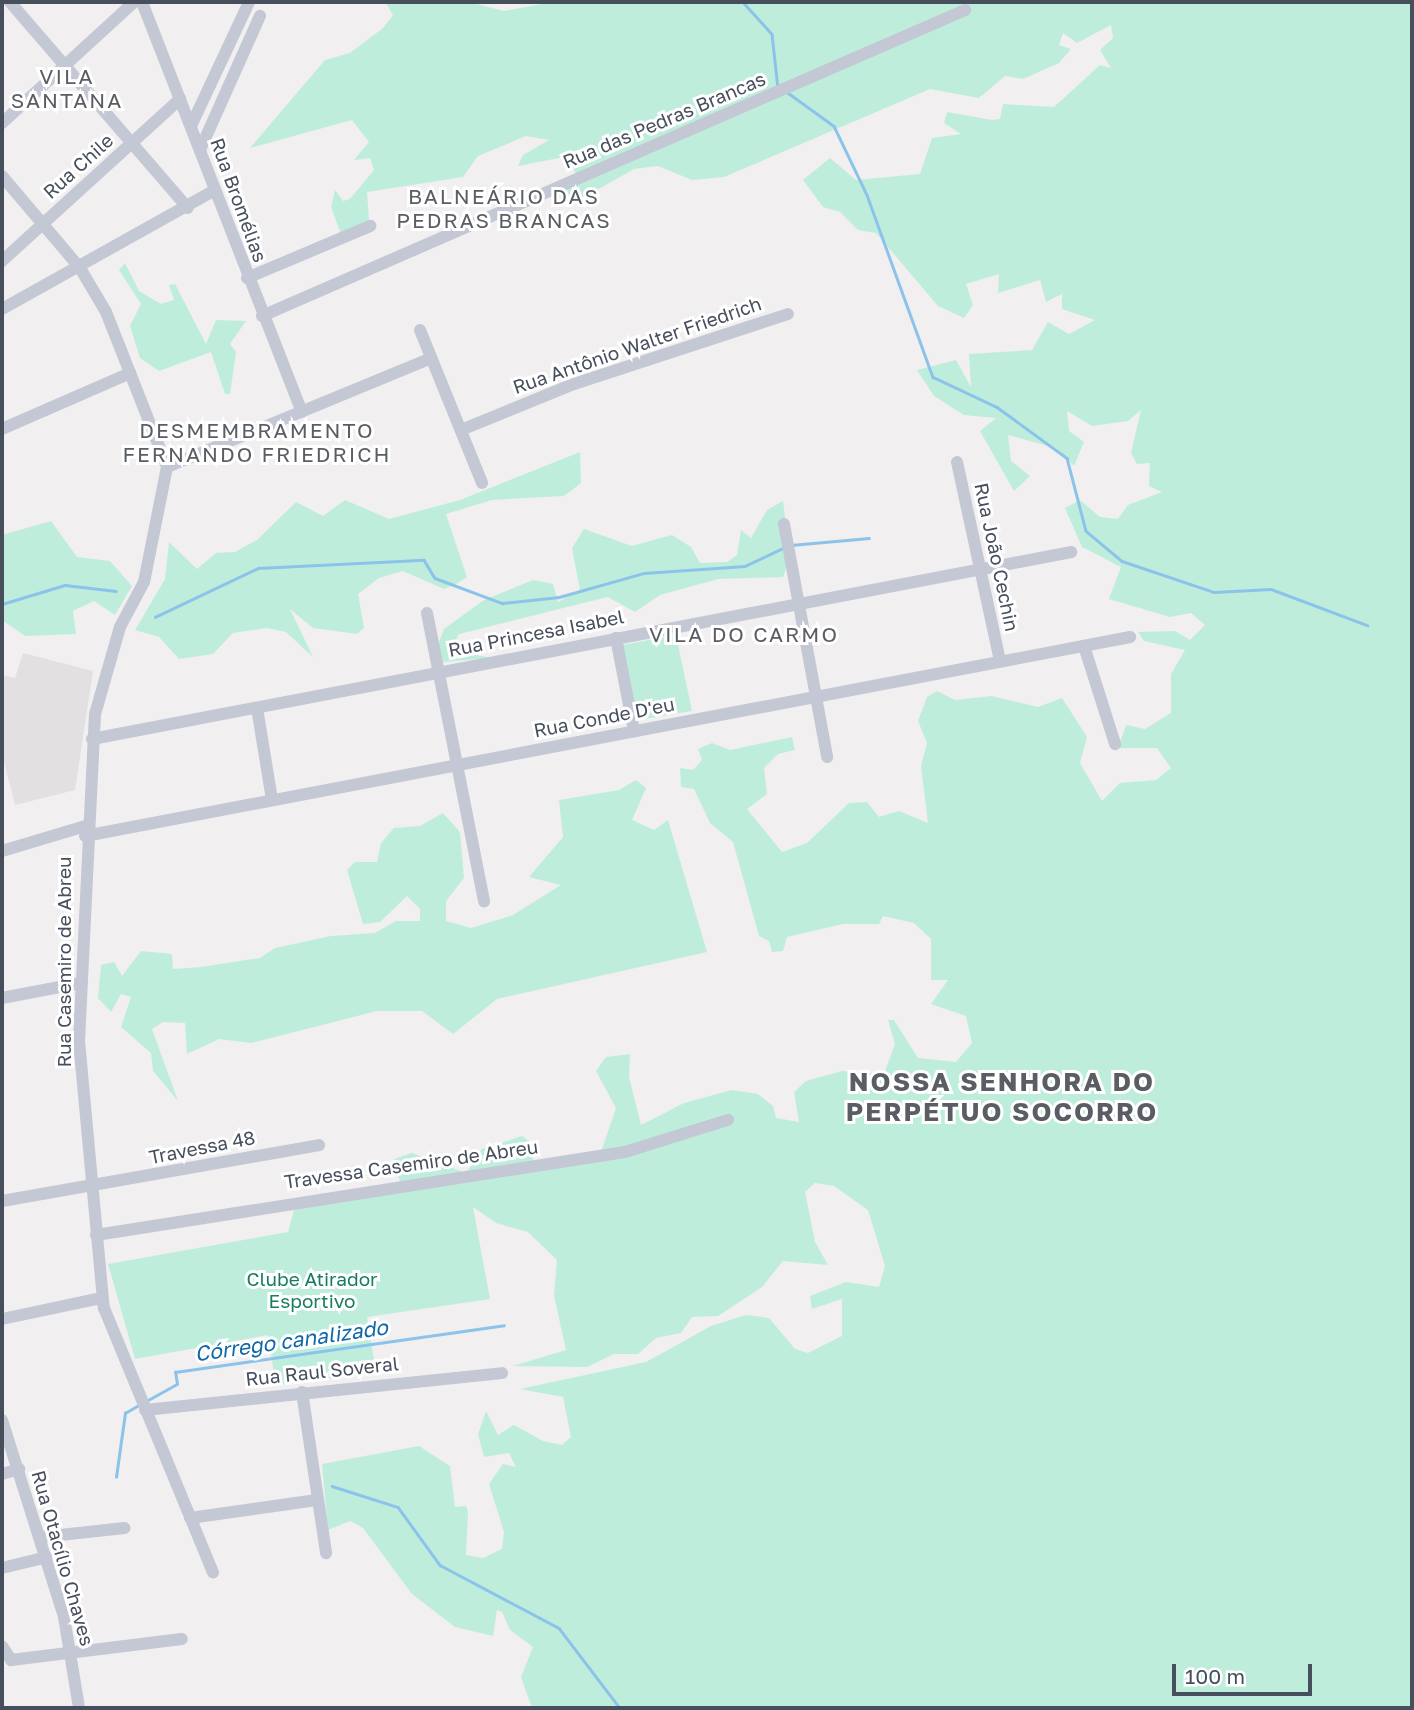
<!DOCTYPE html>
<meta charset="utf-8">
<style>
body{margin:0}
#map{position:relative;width:1414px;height:1710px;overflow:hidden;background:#f1efef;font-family:"Golos Text",sans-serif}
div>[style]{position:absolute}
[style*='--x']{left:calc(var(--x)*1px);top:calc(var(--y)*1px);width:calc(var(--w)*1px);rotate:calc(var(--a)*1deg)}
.education>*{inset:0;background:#e2e0e1}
.green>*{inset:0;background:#beeedb}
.stream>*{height:2.5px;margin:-1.25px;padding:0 1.25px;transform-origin:1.25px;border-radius:1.25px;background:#8cc3ea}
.minor>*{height:12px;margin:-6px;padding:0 6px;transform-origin:6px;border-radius:6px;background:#c3c8d4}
span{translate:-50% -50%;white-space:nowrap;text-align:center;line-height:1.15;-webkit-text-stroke:6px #fff;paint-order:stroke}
.street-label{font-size:19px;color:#474e5c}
.park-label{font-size:19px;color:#187d60}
.neighbourhood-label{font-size:21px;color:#5b5d64;letter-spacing:2px}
.water-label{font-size:21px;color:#0f67a7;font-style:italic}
.district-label{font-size:26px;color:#5b5d64;font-weight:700;letter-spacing:2px}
.frame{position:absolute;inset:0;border:4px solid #474e5c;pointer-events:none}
.scale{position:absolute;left:1172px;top:1664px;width:140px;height:32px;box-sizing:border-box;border:4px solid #474e5c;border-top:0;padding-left:9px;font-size:21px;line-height:24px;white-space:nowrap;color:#474e5c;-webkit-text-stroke:5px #fff;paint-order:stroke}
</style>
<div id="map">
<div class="education">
<div style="clip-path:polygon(23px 653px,93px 671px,75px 790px,15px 805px,2px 754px,2px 675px,15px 678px)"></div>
</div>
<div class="green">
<div style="clip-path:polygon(385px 2px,469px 2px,504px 11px,553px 2px,1412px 2px,1412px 1708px,532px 1708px,521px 1677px,533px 1647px,510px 1630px,502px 1612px,497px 1610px,493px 1636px,455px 1627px,412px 1594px,363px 1528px,350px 1521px,328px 1530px,322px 1464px,419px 1446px,450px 1466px,455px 1507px,466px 1506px,468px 1512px,466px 1555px,483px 1558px,502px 1549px,504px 1532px,489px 1484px,503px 1464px,516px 1467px,509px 1453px,484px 1457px,478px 1434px,486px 1411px,498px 1435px,514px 1425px,543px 1441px,562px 1445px,571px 1437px,563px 1397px,520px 1389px,646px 1362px,711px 1326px,746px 1315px,769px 1318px,795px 1349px,808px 1353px,842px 1336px,842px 1299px,812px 1309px,810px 1296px,846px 1282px,879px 1287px,885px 1266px,868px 1210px,834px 1186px,815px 1183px,805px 1192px,815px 1242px,828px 1265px,783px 1261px,762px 1287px,718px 1316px,692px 1317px,681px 1333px,656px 1338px,638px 1354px,614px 1354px,587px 1367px,513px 1366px,566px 1350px,554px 1296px,557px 1260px,528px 1232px,496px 1223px,473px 1207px,490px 1299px,367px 1317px,376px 1372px,276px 1386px,268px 1335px,135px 1359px,108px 1264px,288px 1232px,294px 1210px,400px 1182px,394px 1159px,412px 1153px,466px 1173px,482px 1149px,522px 1136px,529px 1141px,534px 1165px,599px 1158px,616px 1108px,596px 1071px,606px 1057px,630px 1054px,629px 1077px,641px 1125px,684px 1103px,732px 1090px,758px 1094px,773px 1106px,776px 1118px,799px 1122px,794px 1092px,806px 1081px,842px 1071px,884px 1074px,895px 1044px,888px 1020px,894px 1020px,918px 1058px,956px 1062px,972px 1043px,966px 1016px,931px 1004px,948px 980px,931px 980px,931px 939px,914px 923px,883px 916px,879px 924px,843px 924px,787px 937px,783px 951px,772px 952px,769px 941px,759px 936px,733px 842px,710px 823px,694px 789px,681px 787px,680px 768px,693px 770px,702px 760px,698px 749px,712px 743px,730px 750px,792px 737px,795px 750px,778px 754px,764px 768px,767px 794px,747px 809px,782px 852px,807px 843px,849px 803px,867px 802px,879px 817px,899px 811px,928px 823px,921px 766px,927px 743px,918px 721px,927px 697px,937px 691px,955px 700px,992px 696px,1038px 707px,1062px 698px,1087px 737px,1080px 763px,1102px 801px,1120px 783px,1156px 780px,1171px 768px,1157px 748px,1118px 748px,1126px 725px,1145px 729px,1171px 713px,1171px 674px,1185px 650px,1144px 641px,1138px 632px,1175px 631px,1190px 640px,1205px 625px,1191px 613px,1170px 617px,1109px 599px,1121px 567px,1082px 547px,1065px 508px,1080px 500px,1100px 517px,1118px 519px,1128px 505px,1162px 492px,1149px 486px,1150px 463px,1137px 464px,1131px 453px,1141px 410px,1128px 421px,1092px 426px,1067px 411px,1069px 431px,1084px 442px,1074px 466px,1056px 448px,1008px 435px,1011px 461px,1030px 476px,1014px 491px,980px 431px,996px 418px,964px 415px,934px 396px,917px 370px,956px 360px,971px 387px,969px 354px,1032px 350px,1048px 322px,1069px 334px,1095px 320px,1062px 309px,1062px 294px,1046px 302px,1040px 280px,998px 293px,999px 274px,966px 284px,973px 305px,964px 318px,938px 306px,876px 233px,858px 230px,840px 212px,823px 207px,803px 180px,830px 158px,856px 180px,920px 174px,932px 138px,961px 134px,944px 123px,947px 112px,992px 120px,1000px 119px,1003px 104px,1054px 107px,1100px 65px,1111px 68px,1100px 50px,1113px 38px,1111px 25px,1077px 43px,1063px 33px,1059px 45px,1071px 49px,1059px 63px,1023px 79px,1005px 76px,979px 98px,930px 89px,724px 177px,692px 180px,658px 166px,634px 169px,572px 204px,546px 191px,578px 176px,564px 157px,518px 166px,523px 155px,549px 140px,526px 136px,478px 156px,463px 177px,367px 192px,369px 221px,341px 234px,331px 207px,335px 190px,343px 201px,350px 199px,374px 170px,370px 158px,354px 160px,369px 142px,352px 120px,250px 148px,325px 60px,350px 53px,383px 28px,393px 15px)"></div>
<div style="clip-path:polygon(125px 263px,139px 291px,161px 304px,174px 300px,169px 285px,175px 284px,206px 344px,216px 320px,246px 321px,230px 344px,236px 352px,230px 394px,225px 394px,211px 352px,159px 371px,140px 358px,130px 326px,141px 304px,119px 270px)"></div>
<div style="clip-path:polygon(580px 452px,581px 483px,564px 496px,492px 500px,446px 514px,467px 577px,458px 583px,444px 589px,403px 571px,379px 578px,358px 594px,364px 628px,357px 634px,313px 628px,290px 609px,313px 657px,286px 632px,267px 628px,233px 633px,213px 654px,179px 659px,159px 637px,135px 630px,165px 579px,169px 542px,197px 569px,216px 553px,235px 552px,257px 540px,296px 502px,323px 516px,345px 500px,389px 519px,460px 500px)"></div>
<div style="clip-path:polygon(783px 501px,790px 558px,783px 577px,718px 579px,660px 595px,635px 612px,608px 597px,579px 604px,459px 634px,454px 644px,465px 653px,492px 658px,442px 662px,436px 650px,444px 629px,484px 600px,533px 580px,553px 584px,558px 602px,580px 590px,572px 548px,584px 529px,632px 546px,672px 535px,691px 547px,700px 563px,727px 562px,737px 555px,741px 530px,751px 538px,767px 510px)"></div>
<div style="clip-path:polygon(51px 521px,77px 557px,110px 561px,132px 586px,115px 615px,94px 601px,73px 611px,76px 634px,25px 636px,2px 620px,2px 535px)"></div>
<div style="clip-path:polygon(676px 635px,692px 711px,638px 720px,623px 645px)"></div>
<div style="clip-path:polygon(636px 780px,646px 788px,632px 820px,654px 830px,668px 820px,707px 952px,497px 999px,453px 1034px,422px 1011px,377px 1011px,251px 1043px,219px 1039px,187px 1054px,185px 1023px,163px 1022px,152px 1029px,178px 1101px,153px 1071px,151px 1053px,121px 1027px,131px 997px,121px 994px,111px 1012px,98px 998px,101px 965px,114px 962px,122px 976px,141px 951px,172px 954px,173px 969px,201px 967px,260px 958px,275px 948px,331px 936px,375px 933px,396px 921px,420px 921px,420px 909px,407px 896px,380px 922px,363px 924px,347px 870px,355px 862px,377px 862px,381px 843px,394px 828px,420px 826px,443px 813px,460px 832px,464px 878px,446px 901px,446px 921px,471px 928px,513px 915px,561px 885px,529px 877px,563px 837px,559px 800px,619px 790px)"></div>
</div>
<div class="stream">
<div style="--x:743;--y:2;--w:43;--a:47.8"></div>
<div style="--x:772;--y:34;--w:54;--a:83.7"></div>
<div style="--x:787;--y:92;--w:58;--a:35.9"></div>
<div style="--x:834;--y:126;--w:76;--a:64.4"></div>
<div style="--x:867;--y:195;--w:194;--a:70.1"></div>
<div style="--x:933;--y:377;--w:71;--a:25.1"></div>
<div style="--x:997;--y:407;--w:87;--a:36.1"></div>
<div style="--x:1067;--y:458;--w:75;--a:75.4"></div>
<div style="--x:1086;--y:531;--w:47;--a:39.8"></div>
<div style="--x:1122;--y:561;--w:97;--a:18.6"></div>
<div style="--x:1214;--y:592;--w:57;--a:-3"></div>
<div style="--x:1271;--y:589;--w:103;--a:20.6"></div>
<div style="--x:791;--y:545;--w:78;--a:-5.1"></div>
<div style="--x:2;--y:604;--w:66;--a:-16.8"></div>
<div style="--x:65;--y:585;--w:51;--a:6.7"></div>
<div style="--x:155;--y:617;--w:114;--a:-25.4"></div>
<div style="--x:258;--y:568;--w:166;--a:-2.8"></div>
<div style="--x:424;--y:560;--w:21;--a:59"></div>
<div style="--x:435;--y:578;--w:72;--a:20.5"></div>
<div style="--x:502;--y:603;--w:57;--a:-6"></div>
<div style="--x:559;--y:597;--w:88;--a:-15.8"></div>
<div style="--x:644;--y:573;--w:101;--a:-4"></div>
<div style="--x:745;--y:566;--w:44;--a:-25.4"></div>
<div style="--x:148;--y:1400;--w:33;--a:-29"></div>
<div style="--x:177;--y:1384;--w:12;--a:-99"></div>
<div style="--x:175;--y:1372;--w:332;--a:-8.1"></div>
<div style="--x:116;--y:1477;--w:65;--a:-82"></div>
<div style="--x:125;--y:1413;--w:16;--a:-30"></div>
<div style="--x:332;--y:1486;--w:69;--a:17.7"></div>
<div style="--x:398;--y:1507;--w:72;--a:54.1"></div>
<div style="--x:440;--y:1565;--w:135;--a:27.9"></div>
<div style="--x:559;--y:1628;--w:101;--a:52.7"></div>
</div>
<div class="minor">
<div style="--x:10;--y:2;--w:272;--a:49.2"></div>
<div style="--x:142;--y:2;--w:440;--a:68.7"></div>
<div style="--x:2;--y:123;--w:179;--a:-42.5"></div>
<div style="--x:191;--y:126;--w:137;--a:-64.9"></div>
<div style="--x:200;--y:150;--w:147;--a:-65.9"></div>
<div style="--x:2;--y:176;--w:121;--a:49.7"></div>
<div style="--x:80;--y:268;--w:51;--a:59.4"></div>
<div style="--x:106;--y:312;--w:167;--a:68.5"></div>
<div style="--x:2;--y:261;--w:241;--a:-42.3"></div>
<div style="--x:247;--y:278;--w:134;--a:-22.9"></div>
<div style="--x:2;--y:309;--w:244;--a:-29.2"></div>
<div style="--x:262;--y:316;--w:767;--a:-23.52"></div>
<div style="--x:420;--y:330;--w:165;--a:67.9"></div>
<div style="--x:2;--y:429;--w:140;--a:-23.6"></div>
<div style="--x:461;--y:430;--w:122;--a:-22.2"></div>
<div style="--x:574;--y:384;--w:225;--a:-18.1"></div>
<div style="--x:957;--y:462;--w:204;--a:77.8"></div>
<div style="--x:167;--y:467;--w:117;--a:101.3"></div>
<div style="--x:144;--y:582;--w:51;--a:118.1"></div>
<div style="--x:120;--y:627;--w:91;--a:106"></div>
<div style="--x:95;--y:714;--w:327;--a:92.8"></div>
<div style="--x:79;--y:1041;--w:268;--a:84.7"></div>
<div style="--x:104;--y:1308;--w:286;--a:67.6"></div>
<div style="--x:167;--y:467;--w:286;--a:-22.4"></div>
<div style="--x:784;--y:524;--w:237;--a:79.5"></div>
<div style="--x:427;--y:613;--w:294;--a:78.8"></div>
<div style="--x:616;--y:638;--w:95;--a:79"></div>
<div style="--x:1084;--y:646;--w:103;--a:72.4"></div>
<div style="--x:257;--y:708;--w:93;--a:80.7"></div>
<div style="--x:92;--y:739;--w:997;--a:-10.81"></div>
<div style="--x:85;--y:836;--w:1064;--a:-10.78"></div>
<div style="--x:2;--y:851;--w:88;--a:-16.6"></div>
<div style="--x:2;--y:998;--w:80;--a:-10.8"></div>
<div style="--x:2;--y:1201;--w:322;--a:-10"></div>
<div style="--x:96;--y:1235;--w:535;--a:-8.92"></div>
<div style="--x:625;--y:1152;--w:108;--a:-17.3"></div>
<div style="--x:2;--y:1319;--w:102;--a:-11.9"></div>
<div style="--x:302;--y:1392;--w:163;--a:81.5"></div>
<div style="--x:145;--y:1410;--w:359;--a:-5.9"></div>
<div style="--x:2;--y:1420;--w:207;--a:72.5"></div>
<div style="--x:64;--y:1617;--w:92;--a:80.6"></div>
<div style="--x:2;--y:1474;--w:18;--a:-16"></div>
<div style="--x:190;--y:1518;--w:128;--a:-8.1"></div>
<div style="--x:41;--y:1537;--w:84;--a:-6.1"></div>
<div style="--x:2;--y:1568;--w:46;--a:-13.7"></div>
<div style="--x:2;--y:1646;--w:17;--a:57"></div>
<div style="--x:11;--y:1660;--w:172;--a:-7"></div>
</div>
<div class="street-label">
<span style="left:664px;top:120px;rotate:-23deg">Rua das Pedras Brancas</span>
<span style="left:78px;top:166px;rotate:-42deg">Rua Chile</span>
<span style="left:239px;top:200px;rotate:70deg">Rua Bromélias</span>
<span style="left:637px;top:345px;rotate:-19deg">Rua Antônio Walter Friedrich</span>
<span style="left:997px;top:557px;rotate:78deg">Rua João Cechin</span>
<span style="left:536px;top:633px;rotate:-11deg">Rua Princesa Isabel</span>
<span style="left:604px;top:717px;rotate:-11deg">Rua Conde D'eu</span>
<span style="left:64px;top:962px;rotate:-90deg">Rua Casemiro de Abreu</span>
<span style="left:202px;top:1147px;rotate:-11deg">Travessa 48</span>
<span style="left:411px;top:1164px;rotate:-8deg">Travessa Casemiro de Abreu</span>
<span style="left:322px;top:1371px;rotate:-6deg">Rua Raul Soveral</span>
<span style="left:63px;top:1558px;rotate:74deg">Rua Otacílio Chaves</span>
</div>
<div class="park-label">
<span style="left:312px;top:1290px">Clube Atirador<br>Esportivo</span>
</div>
<div class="neighbourhood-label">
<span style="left:67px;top:88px">VILA<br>SANTANA</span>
<span style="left:504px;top:208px">BALNEÁRIO DAS<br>PEDRAS BRANCAS</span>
<span style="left:257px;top:442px">DESMEMBRAMENTO<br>FERNANDO FRIEDRICH</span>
<span style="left:744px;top:634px">VILA DO CARMO</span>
</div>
<div class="water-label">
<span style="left:291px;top:1340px;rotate:-8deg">Córrego canalizado</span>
</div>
<div class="district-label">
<span style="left:1002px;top:1097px">NOSSA SENHORA DO<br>PERPÉTUO SOCORRO</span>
</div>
<div class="frame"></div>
<div class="scale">100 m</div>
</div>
